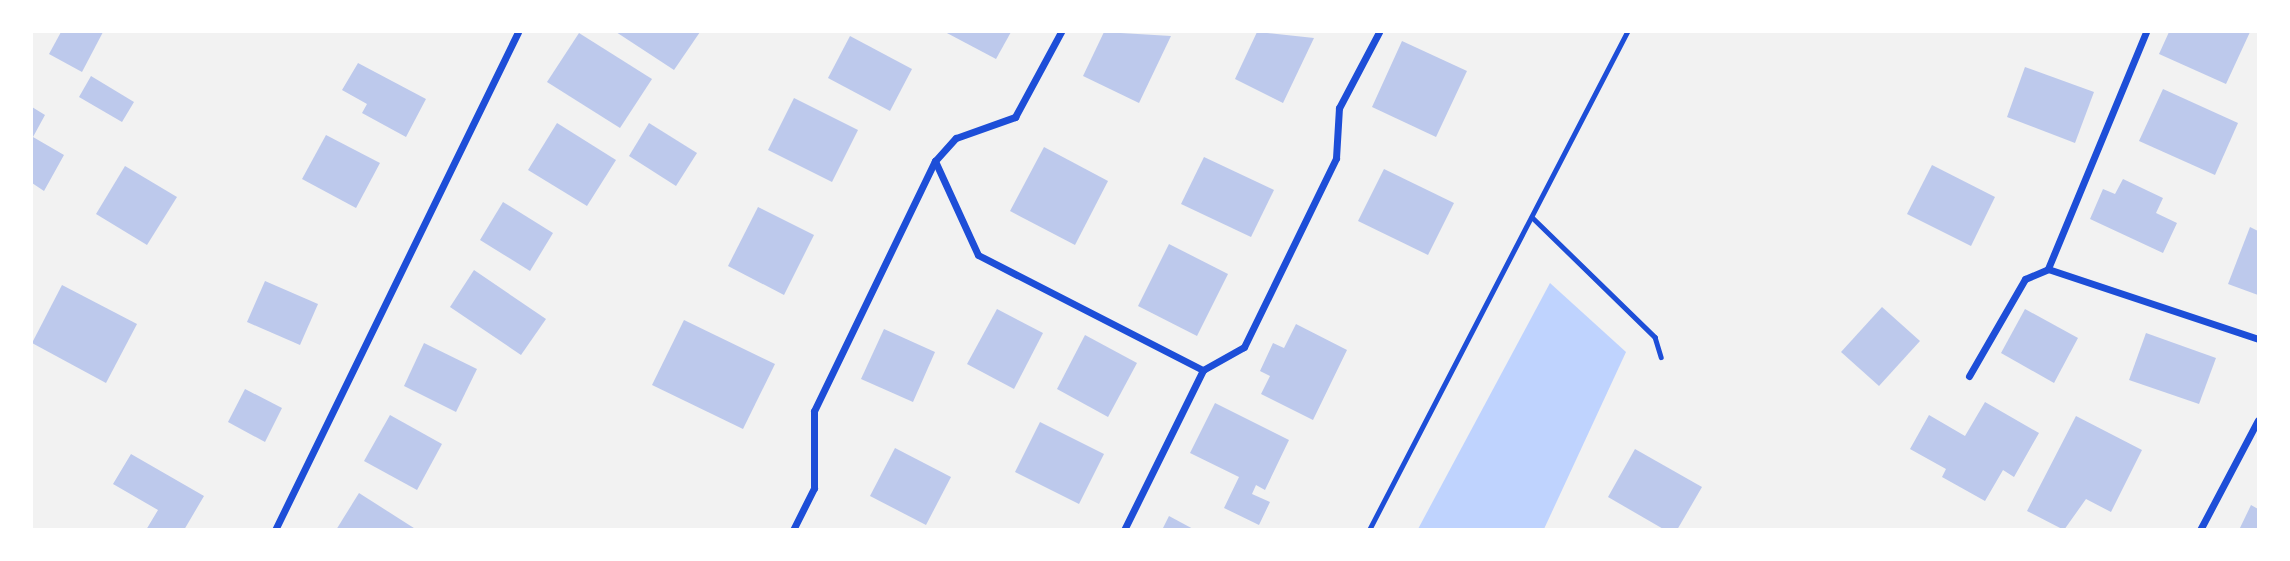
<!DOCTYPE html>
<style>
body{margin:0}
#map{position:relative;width:2290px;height:561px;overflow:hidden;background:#f2f2f2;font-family:"Space Grotesk",sans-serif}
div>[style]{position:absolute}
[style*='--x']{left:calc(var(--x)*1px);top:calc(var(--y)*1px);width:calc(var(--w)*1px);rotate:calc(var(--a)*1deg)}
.water>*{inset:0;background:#bfd3fe}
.building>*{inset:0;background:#bdc9ec}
.path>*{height:4.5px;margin:-2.25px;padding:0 2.25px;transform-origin:2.25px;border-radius:2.25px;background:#1d4ed8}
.minor>*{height:7px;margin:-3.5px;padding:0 3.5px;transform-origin:3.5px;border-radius:3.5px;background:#1d4ed8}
span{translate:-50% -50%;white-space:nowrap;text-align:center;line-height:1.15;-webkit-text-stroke:5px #fff;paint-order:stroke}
.frame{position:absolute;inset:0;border:33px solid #fff;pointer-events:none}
</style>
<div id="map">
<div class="water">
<div style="clip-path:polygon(1550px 283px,1626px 352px,1544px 529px,1418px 529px)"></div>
</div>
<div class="building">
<div style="clip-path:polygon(61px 32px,103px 32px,82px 72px,49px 54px)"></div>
<div style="clip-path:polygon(616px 32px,700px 32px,674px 70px)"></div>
<div style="clip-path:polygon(945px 32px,1011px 32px,996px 59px)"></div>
<div style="clip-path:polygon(1104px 32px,1171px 36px,1139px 103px,1083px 76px)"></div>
<div style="clip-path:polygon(1257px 32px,1314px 38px,1283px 103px,1235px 79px)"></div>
<div style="clip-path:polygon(2169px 32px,2250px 32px,2226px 84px,2159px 54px)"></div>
<div style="clip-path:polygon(579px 33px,652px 79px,620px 128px,547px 82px)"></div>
<div style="clip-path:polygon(850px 36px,912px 69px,890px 111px,828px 78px)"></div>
<div style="clip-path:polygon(1402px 41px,1467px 71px,1436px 137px,1372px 107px)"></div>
<div style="clip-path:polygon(358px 63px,426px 99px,406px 137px,362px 113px,367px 104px,342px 90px)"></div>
<div style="clip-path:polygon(2025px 67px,2094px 92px,2075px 143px,2007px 117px)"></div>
<div style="clip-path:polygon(91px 76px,134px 102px,122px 122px,79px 97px)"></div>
<div style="clip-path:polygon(2163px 89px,2238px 123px,2215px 175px,2139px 141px)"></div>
<div style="clip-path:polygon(794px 98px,858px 130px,832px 182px,768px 150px)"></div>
<div style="clip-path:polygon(32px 107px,45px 115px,33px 137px,64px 155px,44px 191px,32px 183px)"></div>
<div style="clip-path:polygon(557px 123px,616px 160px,587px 206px,528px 170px)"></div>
<div style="clip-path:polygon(649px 123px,697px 153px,676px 186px,629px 156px)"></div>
<div style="clip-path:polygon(326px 135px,380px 163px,356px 208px,302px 179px)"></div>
<div style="clip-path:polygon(1044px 147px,1108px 181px,1075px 245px,1010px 211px)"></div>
<div style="clip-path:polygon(1204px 157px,1274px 190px,1251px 237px,1181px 204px)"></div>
<div style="clip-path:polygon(1932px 165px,1995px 197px,1971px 246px,1907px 214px)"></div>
<div style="clip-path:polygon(125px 166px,177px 197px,147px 245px,96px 214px)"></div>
<div style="clip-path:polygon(1384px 169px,1454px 203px,1428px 255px,1358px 221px)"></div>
<div style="clip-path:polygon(2123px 179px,2163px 198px,2156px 213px,2177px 223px,2163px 253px,2090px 219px,2103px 189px,2115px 194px)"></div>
<div style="clip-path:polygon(503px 202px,553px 233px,530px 271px,480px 240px)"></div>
<div style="clip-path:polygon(758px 207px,814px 235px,784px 295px,728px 266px)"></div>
<div style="clip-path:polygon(2250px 227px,2258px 231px,2258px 295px,2228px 284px)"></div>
<div style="clip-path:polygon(1169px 244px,1228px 274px,1197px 336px,1138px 306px)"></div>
<div style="clip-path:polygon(474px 270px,546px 319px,521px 355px,450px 307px)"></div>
<div style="clip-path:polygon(265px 281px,318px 304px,300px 345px,247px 322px)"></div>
<div style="clip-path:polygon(62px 285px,137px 324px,106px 383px,32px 343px)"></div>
<div style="clip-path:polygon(1882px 307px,1920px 341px,1879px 386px,1841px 352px)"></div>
<div style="clip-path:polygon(997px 309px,1043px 333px,1014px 389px,967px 364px)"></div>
<div style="clip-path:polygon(2025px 309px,2078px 338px,2054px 383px,2001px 353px)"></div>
<div style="clip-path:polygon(684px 320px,775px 364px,743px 429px,652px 385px)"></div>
<div style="clip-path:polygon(1296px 324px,1347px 350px,1313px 420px,1261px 394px,1270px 376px,1260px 371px,1273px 343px,1284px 348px)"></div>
<div style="clip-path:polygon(884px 329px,935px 352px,913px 402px,861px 379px)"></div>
<div style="clip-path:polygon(2146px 333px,2216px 358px,2199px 404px,2129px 380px)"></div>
<div style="clip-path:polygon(1085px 335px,1137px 363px,1108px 417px,1057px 389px)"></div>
<div style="clip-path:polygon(424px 343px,477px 369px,456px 412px,404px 386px)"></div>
<div style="clip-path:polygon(245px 389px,282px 408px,265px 442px,228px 422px)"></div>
<div style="clip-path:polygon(1985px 402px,2039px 433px,2014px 477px,2003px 470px,1985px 501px,1942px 477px,1946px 469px,1910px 449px,1929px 415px,1965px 436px)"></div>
<div style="clip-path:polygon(1215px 403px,1289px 440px,1265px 490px,1256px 485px,1252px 494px,1270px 502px,1259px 525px,1224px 508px,1239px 477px,1190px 453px)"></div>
<div style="clip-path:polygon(390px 415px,442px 444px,417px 490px,364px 461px)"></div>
<div style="clip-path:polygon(2076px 416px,2142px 450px,2111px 512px,2086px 499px,2064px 530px,2027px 511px)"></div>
<div style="clip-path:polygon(1040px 422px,1104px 454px,1079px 504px,1015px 472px)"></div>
<div style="clip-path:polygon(895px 448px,951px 477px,926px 525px,870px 496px)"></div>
<div style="clip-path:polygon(1635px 449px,1702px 487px,1677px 530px,1665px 530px,1608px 497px)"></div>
<div style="clip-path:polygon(131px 454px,204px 496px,184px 530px,146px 530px,158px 510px,113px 484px)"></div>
<div style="clip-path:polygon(359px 493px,417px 530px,336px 530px)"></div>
<div style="clip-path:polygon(2251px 505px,2258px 509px,2258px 530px,2239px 530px)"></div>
<div style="clip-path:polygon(1169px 516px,1195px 530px,1162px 530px)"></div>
</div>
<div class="path">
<div style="--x:1532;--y:217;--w:172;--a:44.3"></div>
<div style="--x:1655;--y:337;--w:21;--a:73"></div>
<div style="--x:1369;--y:530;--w:561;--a:-62.61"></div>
</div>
<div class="minor">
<div style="--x:2146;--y:32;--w:256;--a:112.5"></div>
<div style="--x:2048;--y:269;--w:221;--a:18.4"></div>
<div style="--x:935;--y:161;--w:103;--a:65.4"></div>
<div style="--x:978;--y:255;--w:253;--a:27.1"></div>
<div style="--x:1969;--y:376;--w:112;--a:-60"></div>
<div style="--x:2025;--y:279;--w:25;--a:-23"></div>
<div style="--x:275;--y:530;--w:554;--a:-63.99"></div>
<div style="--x:793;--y:530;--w:47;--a:-63.4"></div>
<div style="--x:814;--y:488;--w:77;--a:-90"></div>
<div style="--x:814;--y:411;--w:278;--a:-64.2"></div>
<div style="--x:935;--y:161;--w:31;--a:-48"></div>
<div style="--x:956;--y:138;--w:63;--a:-19.6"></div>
<div style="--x:1015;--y:117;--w:97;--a:-61.6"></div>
<div style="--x:1124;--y:530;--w:178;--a:-63.7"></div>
<div style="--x:1203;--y:370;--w:47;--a:-29.3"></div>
<div style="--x:1244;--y:347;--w:210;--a:-64"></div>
<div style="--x:1336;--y:158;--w:50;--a:-86.6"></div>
<div style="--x:1339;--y:108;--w:86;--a:-62.2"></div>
<div style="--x:2200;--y:530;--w:124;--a:-62.2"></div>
</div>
<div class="frame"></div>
</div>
